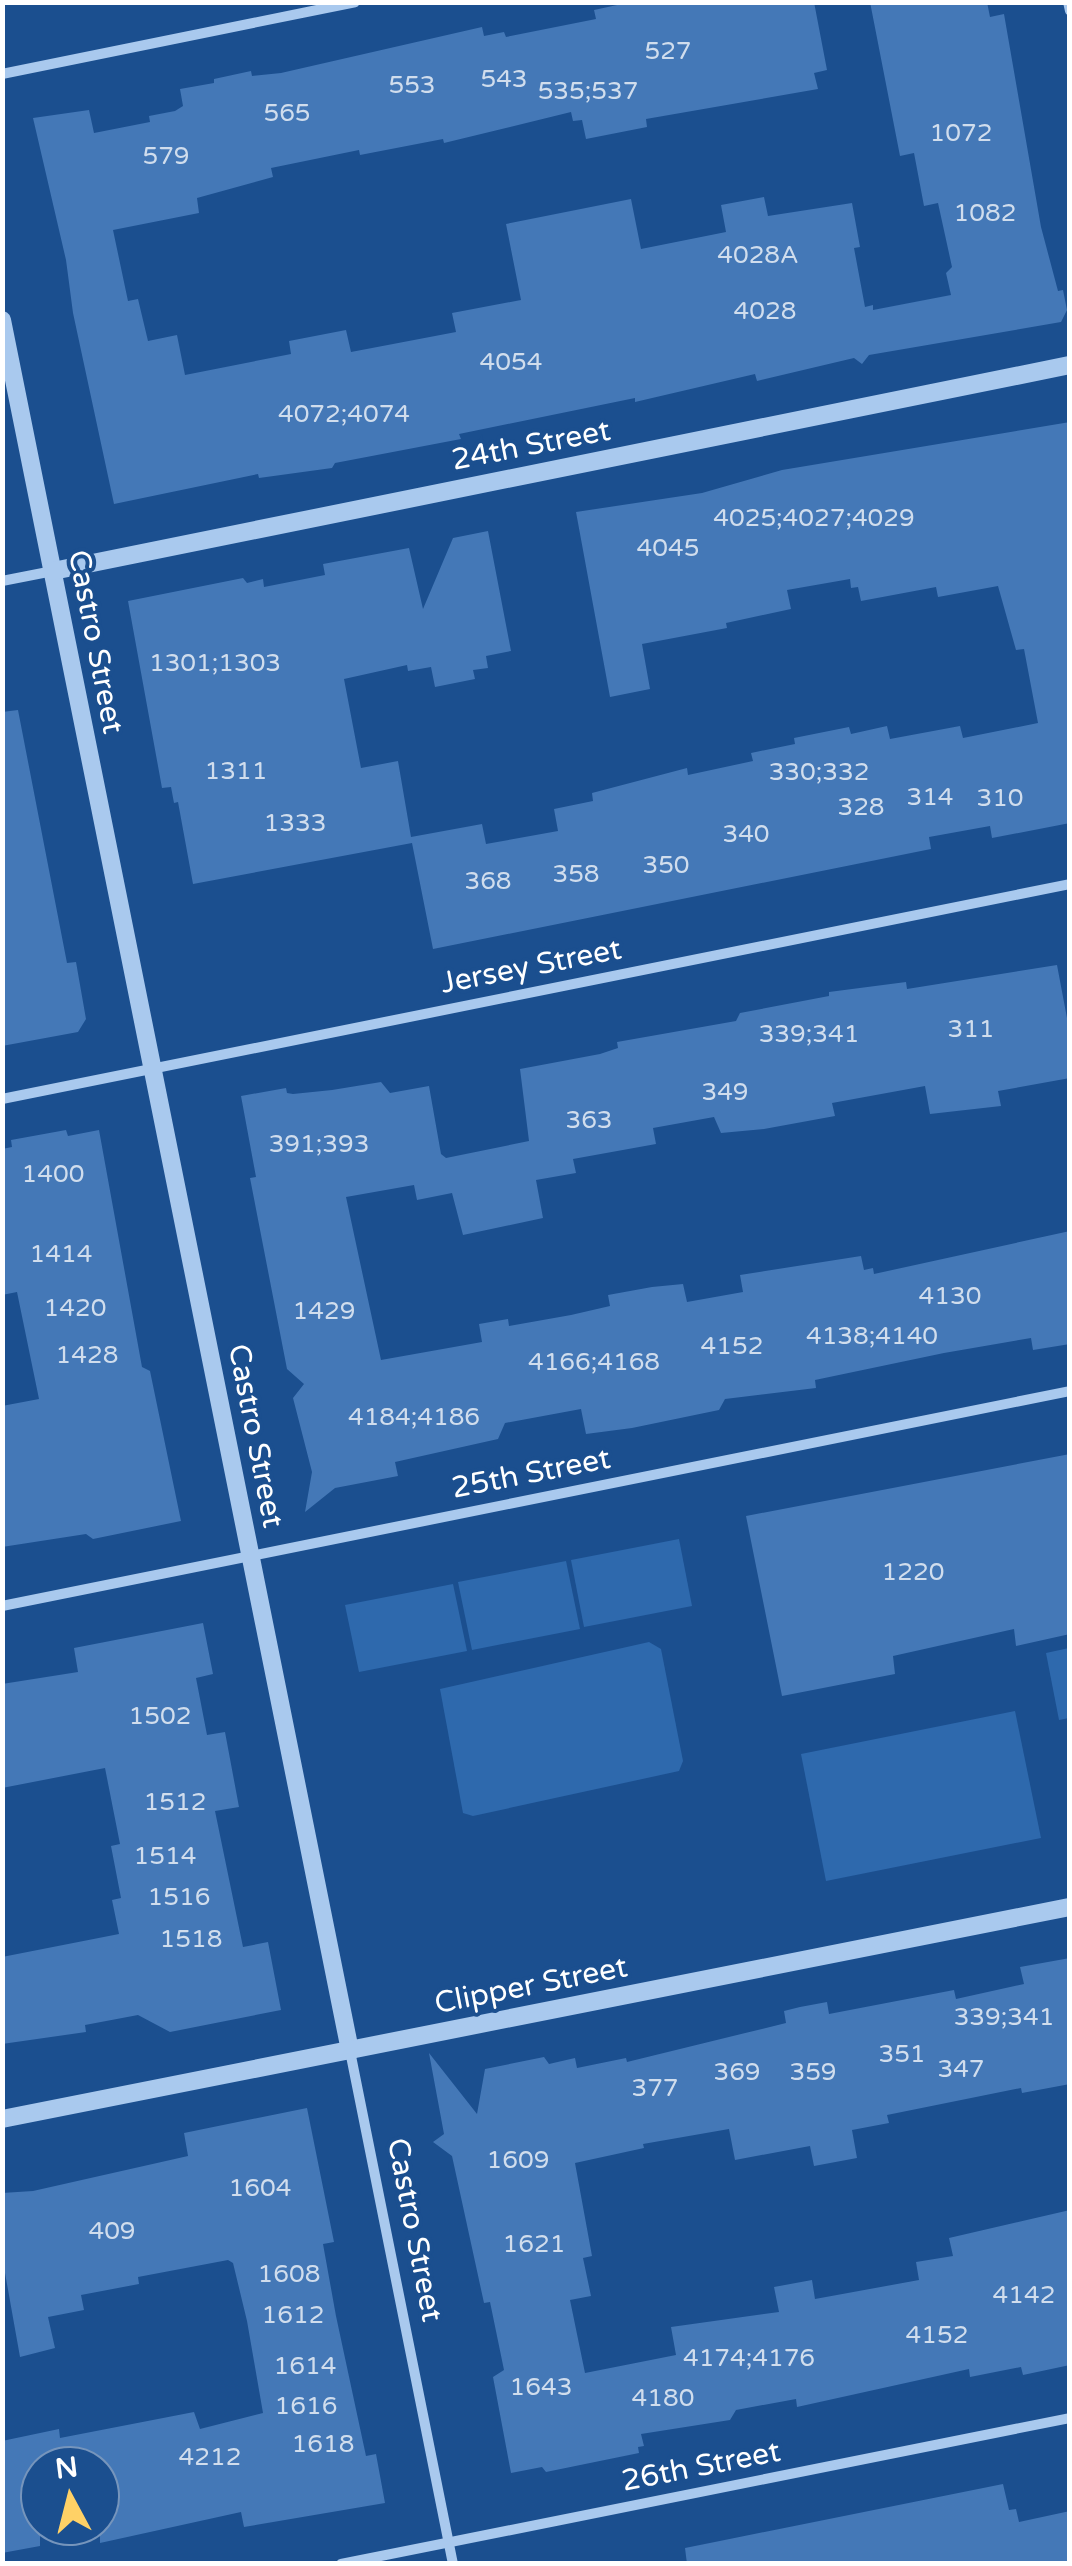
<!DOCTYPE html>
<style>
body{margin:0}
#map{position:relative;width:1072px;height:2566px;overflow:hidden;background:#1b4f8f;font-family:"Varela Round",sans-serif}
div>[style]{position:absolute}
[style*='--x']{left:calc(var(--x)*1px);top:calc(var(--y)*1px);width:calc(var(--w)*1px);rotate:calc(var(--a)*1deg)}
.green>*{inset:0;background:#2e69ad}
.building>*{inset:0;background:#4478b7}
.minor>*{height:10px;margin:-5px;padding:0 5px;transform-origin:5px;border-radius:5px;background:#a9c9ee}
.tertiary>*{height:18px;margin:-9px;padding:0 9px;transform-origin:9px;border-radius:9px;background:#a9c9ee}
span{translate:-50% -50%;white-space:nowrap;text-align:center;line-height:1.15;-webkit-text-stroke:8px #1b4f8f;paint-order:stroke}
.number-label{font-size:25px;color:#d0dded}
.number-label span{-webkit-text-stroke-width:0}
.street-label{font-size:30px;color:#fff}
.frame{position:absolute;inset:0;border:5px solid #fff;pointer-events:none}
.north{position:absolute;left:20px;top:2446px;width:100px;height:100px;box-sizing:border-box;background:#1b4f8f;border:2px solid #7695bc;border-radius:50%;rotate:353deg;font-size:28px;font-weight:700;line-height:40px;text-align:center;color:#fff}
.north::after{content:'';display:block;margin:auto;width:35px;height:45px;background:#ffd166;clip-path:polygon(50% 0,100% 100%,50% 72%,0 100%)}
</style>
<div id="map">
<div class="green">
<div style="clip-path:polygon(679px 1539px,692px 1606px,584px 1627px,571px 1560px)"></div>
<div style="clip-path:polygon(566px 1561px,580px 1629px,472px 1650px,458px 1582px)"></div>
<div style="clip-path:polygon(453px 1584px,467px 1651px,359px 1672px,345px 1605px)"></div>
<div style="clip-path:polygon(649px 1642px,661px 1649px,683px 1761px,679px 1771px,473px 1816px,463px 1813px,440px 1689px)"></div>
<div style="clip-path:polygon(1069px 1648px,1069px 1718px,1059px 1720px,1046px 1653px)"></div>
<div style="clip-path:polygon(1015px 1711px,1041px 1838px,826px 1881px,801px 1754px)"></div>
</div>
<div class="building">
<div style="clip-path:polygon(631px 2px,814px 2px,827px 70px,814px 73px,818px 89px,646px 119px,647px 127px,586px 139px,582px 120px,573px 121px,571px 112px,444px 143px,443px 139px,360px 155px,359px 150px,271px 168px,273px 177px,197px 198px,199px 213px,113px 230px,128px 301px,138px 299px,148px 341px,177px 335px,185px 375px,291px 354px,289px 341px,346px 330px,351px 352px,456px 332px,452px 313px,521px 300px,506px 224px,631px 199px,641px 249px,726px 232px,721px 205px,764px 197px,768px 216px,852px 203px,860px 247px,854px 248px,865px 307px,873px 305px,873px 310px,951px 295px,946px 273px,952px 267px,938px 203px,924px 206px,914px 153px,900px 156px,870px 2px,987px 2px,990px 17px,1004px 14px,1041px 227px,1058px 291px,1063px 290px,1067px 310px,1061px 322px,869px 355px,862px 364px,854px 358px,757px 381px,755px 374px,635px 402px,635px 398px,459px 434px,461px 439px,335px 463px,332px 468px,259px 478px,258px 474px,114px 504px,73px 313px,66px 260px,33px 118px,89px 110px,94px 133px,150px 122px,149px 116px,175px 111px,183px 106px,180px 89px,214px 83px,214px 79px,251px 71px,252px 76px,281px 73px,482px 27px,484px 36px,504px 32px,506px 37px,596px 19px,594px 10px)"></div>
<div style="clip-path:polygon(1070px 422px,1070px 823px,992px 838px,990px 826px,929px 837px,931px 849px,433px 949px,412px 843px,193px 884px,178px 802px,174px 803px,171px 787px,162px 788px,128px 601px,243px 578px,247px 583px,263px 579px,264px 587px,325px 575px,323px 564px,409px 548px,423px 609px,453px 538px,488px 531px,511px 651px,486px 656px,488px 668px,473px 670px,475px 679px,435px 687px,431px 667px,408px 671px,407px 665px,344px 679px,361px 768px,398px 761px,411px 837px,482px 824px,486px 844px,558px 831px,554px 809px,593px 801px,592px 793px,687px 768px,688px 775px,753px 761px,751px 753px,795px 744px,794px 738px,849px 727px,851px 734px,887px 726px,890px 739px,960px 726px,963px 738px,1038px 723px,1024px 649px,1016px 650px,998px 586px,938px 597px,936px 587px,861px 601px,858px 587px,851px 588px,850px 579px,787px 590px,791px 609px,726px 623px,727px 628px,642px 644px,650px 689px,610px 697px,576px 512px,702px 493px,782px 470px)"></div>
<div style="clip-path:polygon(18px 710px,67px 963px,76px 962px,86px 1019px,78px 1032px,2px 1046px,2px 712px)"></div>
<div style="clip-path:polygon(1057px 965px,1070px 1034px,1070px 1078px,998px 1091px,1001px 1106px,930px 1114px,925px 1086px,832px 1103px,835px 1116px,764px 1129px,721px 1133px,714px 1117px,653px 1128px,656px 1144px,573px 1159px,576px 1173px,536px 1180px,543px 1218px,463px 1235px,452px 1193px,417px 1200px,414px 1185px,346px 1197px,381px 1360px,482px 1342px,479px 1324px,508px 1319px,509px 1326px,571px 1315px,610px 1306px,608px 1295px,652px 1287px,683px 1284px,687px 1302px,743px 1292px,740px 1275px,861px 1256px,864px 1270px,873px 1268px,874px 1274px,1070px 1231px,1070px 1344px,1033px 1350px,1031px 1338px,944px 1353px,815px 1380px,816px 1388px,725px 1399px,719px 1410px,632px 1428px,586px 1434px,581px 1409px,505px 1423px,498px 1439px,395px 1462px,398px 1476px,335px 1488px,305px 1512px,312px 1472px,293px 1398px,304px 1384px,287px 1369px,250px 1178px,256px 1177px,241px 1096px,286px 1088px,287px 1093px,293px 1094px,332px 1090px,381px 1082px,390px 1093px,429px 1086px,441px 1154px,446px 1158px,529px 1141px,520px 1069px,600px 1054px,618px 1048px,617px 1042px,736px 1021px,740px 1013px,829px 996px,829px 992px,906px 982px,907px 989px)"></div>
<div style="clip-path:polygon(66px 1130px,68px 1136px,99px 1130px,142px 1367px,150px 1371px,181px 1521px,93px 1539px,86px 1534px,2px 1547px,2px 1406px,39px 1399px,17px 1292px,2px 1295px,2px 1149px,12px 1147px,11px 1140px)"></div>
<div style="clip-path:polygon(1070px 1454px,1070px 1634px,1016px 1646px,1014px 1629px,893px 1656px,895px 1674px,782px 1696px,746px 1516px)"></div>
<div style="clip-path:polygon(203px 1623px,213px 1674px,196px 1678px,207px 1735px,225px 1732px,239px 1807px,215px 1811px,243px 1947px,268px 1942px,281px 2010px,170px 2032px,138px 2015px,85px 2025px,86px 2032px,2px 2044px,2px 1957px,119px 1934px,112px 1900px,121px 1898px,111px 1846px,120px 1844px,105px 1768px,2px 1788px,2px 1684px,78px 1672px,74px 1648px)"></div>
<div style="clip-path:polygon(1070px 1958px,1070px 2084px,1022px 2093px,1021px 2088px,887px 2115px,889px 2123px,852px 2130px,857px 2158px,814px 2166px,810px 2146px,735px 2160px,729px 2129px,643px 2144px,644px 2148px,575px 2163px,592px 2256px,583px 2258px,591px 2296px,570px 2300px,585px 2373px,676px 2355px,671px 2327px,779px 2312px,774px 2287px,812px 2280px,815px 2299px,919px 2280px,916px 2262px,953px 2256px,949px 2238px,1070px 2210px,1070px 2365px,1023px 2375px,1021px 2367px,970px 2377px,969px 2369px,797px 2407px,796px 2399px,736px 2410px,730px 2420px,641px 2434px,644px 2446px,638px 2447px,639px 2453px,546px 2472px,542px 2467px,511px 2473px,493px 2377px,504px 2370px,490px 2302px,484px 2303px,452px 2156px,433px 2142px,444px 2134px,429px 2053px,477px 2114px,485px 2069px,544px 2057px,549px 2064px,575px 2058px,577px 2068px,626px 2058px,627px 2062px,786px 2023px,784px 2011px,800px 2007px,827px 2002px,829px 2014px,954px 1990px,956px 1999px,1024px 1984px,1020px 1967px)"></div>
<div style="clip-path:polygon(307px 2108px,334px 2242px,323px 2244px,336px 2316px,366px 2456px,376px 2454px,385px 2503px,244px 2527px,241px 2512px,100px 2543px,100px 2466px,40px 2466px,40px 2546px,2px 2553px,2px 2441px,59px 2429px,60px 2438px,194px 2412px,200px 2429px,263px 2413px,247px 2321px,233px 2263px,228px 2260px,138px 2277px,139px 2284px,81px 2295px,84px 2310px,48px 2317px,55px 2348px,20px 2357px,2px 2256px,2px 2193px,33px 2191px,188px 2156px,184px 2133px)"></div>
<div style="clip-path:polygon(1003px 2484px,1009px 2510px,1016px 2509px,1019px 2522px,1070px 2511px,1070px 2564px,687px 2564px,685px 2548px)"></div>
</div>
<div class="minor">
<div style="--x:1068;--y:2;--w:9;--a:77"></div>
<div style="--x:2;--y:74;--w:360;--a:-11.5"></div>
<div style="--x:2;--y:581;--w:52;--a:-11.1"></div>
<div style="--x:2;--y:1099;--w:1089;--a:-11.38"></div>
<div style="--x:2;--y:1606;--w:1089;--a:-11.38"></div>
<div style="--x:350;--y:2051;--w:523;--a:78.65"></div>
<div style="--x:341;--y:2564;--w:743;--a:-11.33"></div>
</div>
<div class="tertiary">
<div style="--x:2;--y:320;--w:1766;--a:78.63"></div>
<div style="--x:53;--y:571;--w:1038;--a:-11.45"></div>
<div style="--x:2;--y:2119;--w:1089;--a:-11.23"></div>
</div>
<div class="number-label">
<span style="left:668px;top:51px">527</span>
<span style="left:504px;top:79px">543</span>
<span style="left:412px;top:85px">553</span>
<span style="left:588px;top:91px">535;537</span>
<span style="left:287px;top:113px">565</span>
<span style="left:961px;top:133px">1072</span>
<span style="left:166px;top:156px">579</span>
<span style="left:985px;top:213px">1082</span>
<span style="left:758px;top:255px">4028A</span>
<span style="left:765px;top:311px">4028</span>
<span style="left:511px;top:362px">4054</span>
<span style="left:344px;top:414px">4072;4074</span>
<span style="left:814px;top:518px">4025;4027;4029</span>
<span style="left:668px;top:548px">4045</span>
<span style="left:215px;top:663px">1301;1303</span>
<span style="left:236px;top:771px">1311</span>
<span style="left:819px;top:772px">330;332</span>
<span style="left:930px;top:797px">314</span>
<span style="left:1000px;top:798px">310</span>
<span style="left:861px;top:807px">328</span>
<span style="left:295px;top:823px">1333</span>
<span style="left:746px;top:834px">340</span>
<span style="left:666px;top:865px">350</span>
<span style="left:576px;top:874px">358</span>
<span style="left:488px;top:881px">368</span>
<span style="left:971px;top:1029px">311</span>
<span style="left:809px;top:1034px">339;341</span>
<span style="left:725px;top:1092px">349</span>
<span style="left:589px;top:1120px">363</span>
<span style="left:319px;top:1144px">391;393</span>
<span style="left:53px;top:1174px">1400</span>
<span style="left:61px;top:1254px">1414</span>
<span style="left:950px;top:1296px">4130</span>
<span style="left:75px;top:1308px">1420</span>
<span style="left:324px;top:1311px">1429</span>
<span style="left:872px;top:1336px">4138;4140</span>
<span style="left:732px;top:1346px">4152</span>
<span style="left:87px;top:1355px">1428</span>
<span style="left:594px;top:1362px">4166;4168</span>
<span style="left:414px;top:1417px">4184;4186</span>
<span style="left:913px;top:1572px">1220</span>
<span style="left:160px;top:1716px">1502</span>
<span style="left:175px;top:1802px">1512</span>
<span style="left:165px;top:1856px">1514</span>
<span style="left:179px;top:1897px">1516</span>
<span style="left:191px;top:1939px">1518</span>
<span style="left:1004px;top:2017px">339;341</span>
<span style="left:902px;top:2054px">351</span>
<span style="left:961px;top:2069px">347</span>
<span style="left:737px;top:2072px">369</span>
<span style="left:813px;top:2072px">359</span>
<span style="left:655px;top:2088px">377</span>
<span style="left:518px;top:2160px">1609</span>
<span style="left:260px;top:2188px">1604</span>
<span style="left:112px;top:2231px">409</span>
<span style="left:534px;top:2244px">1621</span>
<span style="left:289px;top:2274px">1608</span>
<span style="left:1024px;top:2295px">4142</span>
<span style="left:293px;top:2315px">1612</span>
<span style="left:937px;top:2335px">4152</span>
<span style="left:749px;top:2358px">4174;4176</span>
<span style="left:305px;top:2366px">1614</span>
<span style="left:541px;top:2387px">1643</span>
<span style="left:663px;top:2398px">4180</span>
<span style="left:306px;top:2406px">1616</span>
<span style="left:323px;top:2444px">1618</span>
<span style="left:210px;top:2457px">4212</span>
</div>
<div class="street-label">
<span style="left:531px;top:446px;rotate:-11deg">24th Street</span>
<span style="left:95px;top:642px;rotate:79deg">Castro Street</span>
<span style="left:531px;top:967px;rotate:-11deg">Jersey Street</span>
<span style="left:255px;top:1436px;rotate:79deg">Castro Street</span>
<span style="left:531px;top:1474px;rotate:-11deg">25th Street</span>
<span style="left:531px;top:1986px;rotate:-11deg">Clipper Street</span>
<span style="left:414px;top:2230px;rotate:79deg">Castro Street</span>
<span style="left:701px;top:2467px;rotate:-11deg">26th Street</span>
</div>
<div class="frame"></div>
<div class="north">N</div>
</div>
